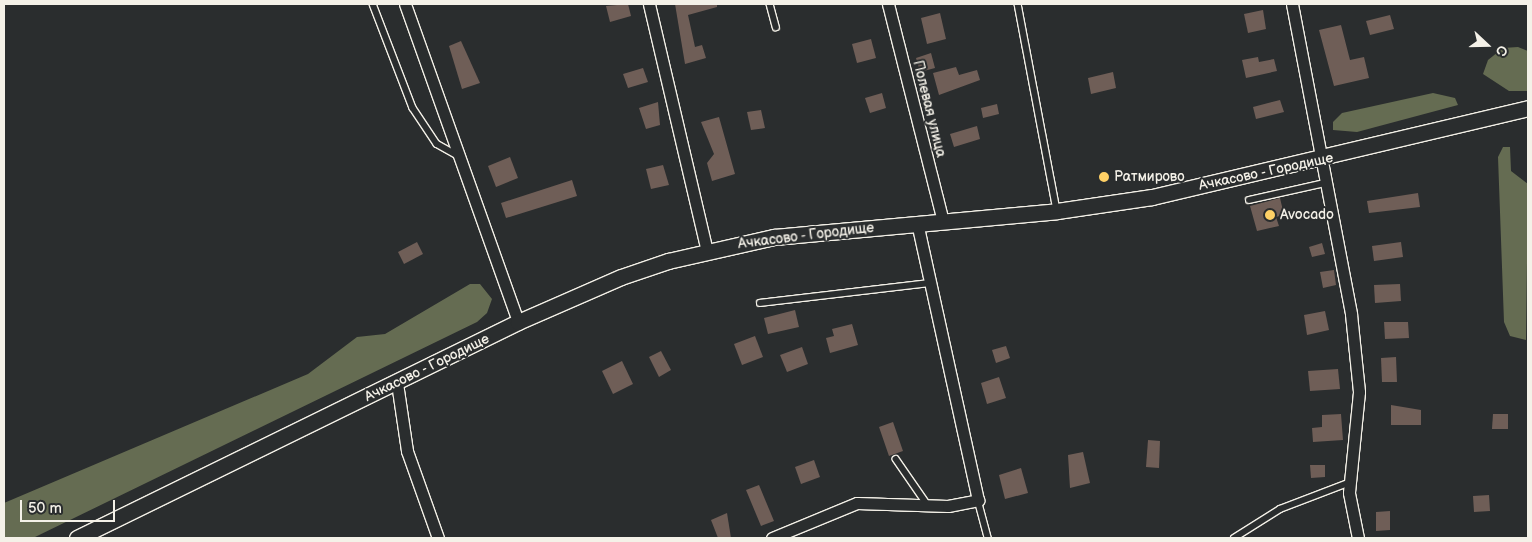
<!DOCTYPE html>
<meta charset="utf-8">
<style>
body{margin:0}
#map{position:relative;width:1532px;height:542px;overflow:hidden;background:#2a2d2e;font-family:"Balsamiq Sans",sans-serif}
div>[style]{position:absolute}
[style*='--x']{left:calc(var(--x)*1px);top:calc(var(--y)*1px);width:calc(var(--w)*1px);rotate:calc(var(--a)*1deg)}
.green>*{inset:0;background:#656c52}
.building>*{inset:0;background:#6f5e57}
.roads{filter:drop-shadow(1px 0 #f4f1e8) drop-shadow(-1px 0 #f4f1e8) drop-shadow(0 1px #f4f1e8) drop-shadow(0 -1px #f4f1e8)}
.lane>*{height:5.5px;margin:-2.75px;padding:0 2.75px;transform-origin:2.75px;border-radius:2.75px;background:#2a2d2e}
.street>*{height:11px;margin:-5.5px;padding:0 5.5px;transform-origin:5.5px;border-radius:5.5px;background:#2a2d2e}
.secondary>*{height:15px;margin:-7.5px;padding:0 7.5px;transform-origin:7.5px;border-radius:7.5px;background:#2a2d2e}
.dots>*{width:14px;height:14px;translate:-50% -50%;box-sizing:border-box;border:2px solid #2a2d2e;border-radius:50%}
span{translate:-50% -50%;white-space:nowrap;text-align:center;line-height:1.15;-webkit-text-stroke:4px #2a2d2e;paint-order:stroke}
.street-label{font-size:14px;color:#f4f1e8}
.poi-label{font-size:14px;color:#f4f1e8}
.left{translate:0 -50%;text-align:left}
.frame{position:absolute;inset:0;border:5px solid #f4f1e8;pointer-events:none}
.north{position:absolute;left:1462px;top:20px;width:50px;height:50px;-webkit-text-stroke:4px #2a2d2e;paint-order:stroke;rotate:111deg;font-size:14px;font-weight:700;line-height:20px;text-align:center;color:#f4f1e8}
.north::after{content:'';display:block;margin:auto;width:18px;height:22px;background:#f4f1e8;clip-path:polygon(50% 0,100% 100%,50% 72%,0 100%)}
.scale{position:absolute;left:20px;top:500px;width:95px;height:22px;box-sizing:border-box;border:2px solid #f4f1e8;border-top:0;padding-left:6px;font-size:15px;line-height:18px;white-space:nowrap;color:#f4f1e8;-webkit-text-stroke:4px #2a2d2e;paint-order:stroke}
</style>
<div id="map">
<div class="green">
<div style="clip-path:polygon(1518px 47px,1528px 51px,1528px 91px,1509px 91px,1483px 74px,1488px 60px,1503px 48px)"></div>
<div style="clip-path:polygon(1433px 93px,1455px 98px,1458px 105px,1357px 132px,1333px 130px,1333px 122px,1342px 113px)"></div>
<div style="clip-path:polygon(1503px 147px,1510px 147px,1511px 171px,1528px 184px,1526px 340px,1510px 336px,1504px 322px,1498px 157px)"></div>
<div style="clip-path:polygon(470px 284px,480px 284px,492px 299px,487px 313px,477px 322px,33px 538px,4px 538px,4px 503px,308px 374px,357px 337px,385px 334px)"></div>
</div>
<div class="building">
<div style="clip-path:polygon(628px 4px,631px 16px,610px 22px,606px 6px)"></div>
<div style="clip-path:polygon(675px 4px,717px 4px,717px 7px,688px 15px,695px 47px,702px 45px,706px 58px,685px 64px)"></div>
<div style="clip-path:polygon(1263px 10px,1266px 29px,1248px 33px,1244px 14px)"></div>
<div style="clip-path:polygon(940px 13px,946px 39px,927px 44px,921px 18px)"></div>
<div style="clip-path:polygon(1390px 15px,1394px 29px,1370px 35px,1366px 21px)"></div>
<div style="clip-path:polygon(1341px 25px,1350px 60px,1364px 57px,1369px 78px,1334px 86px,1319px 30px)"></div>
<div style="clip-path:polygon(871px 39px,876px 58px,857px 63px,852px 44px)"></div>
<div style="clip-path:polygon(461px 41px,480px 83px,462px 89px,449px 46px)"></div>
<div style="clip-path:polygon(931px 53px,935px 68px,920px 72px,916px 58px)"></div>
<div style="clip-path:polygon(1258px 57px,1259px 62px,1274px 59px,1277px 71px,1246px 78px,1242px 60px)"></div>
<div style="clip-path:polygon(956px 67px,959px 75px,977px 70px,980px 80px,939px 95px,933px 73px)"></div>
<div style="clip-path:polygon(643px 68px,648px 82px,628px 88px,623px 74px)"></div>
<div style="clip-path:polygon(1113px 72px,1116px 88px,1091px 94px,1088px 78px)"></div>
<div style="clip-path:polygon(882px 93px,886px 108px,870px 113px,865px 98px)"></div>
<div style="clip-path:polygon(1280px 100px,1284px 112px,1256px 119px,1253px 107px)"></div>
<div style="clip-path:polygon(658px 102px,660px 125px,646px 129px,639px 108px)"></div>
<div style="clip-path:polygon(997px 104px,999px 114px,983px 118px,981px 108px)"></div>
<div style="clip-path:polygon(761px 110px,765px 128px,751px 130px,747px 112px)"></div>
<div style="clip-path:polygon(719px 117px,735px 174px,712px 181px,707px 163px,714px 154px,701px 122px)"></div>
<div style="clip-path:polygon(977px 126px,980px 139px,954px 147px,950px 134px)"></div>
<div style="clip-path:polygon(510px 157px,518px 178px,496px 187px,488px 166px)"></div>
<div style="clip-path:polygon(663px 165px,669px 185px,651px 189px,646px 169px)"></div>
<div style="clip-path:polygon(572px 180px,577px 196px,506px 218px,501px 203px)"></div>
<div style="clip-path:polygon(1418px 193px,1420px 207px,1369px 213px,1367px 201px)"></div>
<div style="clip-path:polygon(1280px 198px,1284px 215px,1276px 217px,1279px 226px,1257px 231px,1250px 206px)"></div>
<div style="clip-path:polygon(417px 242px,423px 254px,404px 264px,398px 252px)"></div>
<div style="clip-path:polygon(1401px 242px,1403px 257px,1374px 261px,1372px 246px)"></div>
<div style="clip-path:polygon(1322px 243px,1325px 254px,1312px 257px,1309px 247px)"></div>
<div style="clip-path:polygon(1334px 270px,1336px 285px,1323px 288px,1320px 272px)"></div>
<div style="clip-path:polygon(1400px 284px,1401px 301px,1375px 303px,1374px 285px)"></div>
<div style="clip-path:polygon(795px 310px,799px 327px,768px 334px,764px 318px)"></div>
<div style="clip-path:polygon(1325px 311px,1329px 330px,1307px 335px,1304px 315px)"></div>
<div style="clip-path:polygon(1384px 322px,1408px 322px,1409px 338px,1385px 339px)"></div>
<div style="clip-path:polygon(852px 324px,858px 345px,830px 353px,826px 338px,834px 336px,832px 329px)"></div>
<div style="clip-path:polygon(755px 336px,763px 357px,742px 365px,734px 344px)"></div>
<div style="clip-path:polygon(1006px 346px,1010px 358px,996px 363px,992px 350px)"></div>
<div style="clip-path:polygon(802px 347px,808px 364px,787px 372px,780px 355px)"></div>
<div style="clip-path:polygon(661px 351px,671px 370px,659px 377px,649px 357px)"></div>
<div style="clip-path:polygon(1396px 357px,1397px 382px,1382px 382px,1381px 358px)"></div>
<div style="clip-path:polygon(622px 361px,633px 384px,613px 394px,602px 371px)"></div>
<div style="clip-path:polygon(1338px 369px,1340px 389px,1310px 391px,1308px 371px)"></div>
<div style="clip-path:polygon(999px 377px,1006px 398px,987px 404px,981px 383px)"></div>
<div style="clip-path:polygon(1391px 405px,1421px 410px,1421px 425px,1391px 425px)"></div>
<div style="clip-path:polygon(1341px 414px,1343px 440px,1313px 442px,1312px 428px,1322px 427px,1322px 415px)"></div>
<div style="clip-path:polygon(1493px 414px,1508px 414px,1508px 429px,1492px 429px)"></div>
<div style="clip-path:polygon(893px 422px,903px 451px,889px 456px,879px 427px)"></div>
<div style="clip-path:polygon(1148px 440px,1160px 441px,1159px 468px,1146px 467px)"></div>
<div style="clip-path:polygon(1083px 452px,1090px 483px,1070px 488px,1068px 455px)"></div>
<div style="clip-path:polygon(814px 460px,820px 477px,801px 484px,795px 467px)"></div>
<div style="clip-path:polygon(1310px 465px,1325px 465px,1325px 477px,1311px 478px)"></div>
<div style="clip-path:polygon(1021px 468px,1028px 493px,1005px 499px,999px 475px)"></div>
<div style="clip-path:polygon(759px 485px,774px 521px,761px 526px,746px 490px)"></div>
<div style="clip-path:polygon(1489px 495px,1490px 511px,1474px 512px,1473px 496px)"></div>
<div style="clip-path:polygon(1390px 511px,1390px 530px,1376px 531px,1376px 512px)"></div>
<div style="clip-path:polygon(727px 513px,731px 538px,718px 538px,711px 520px)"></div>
</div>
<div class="roads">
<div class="lane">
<div style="--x:373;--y:4;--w:111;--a:69"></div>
<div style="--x:413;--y:108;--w:43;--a:56.3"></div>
<div style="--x:437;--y:144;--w:23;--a:29"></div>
<div style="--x:770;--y:4;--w:24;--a:75"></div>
<div style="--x:1018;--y:4;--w:211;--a:79.3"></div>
<div style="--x:1249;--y:200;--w:78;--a:-12.6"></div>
<div style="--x:760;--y:303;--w:170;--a:-6.7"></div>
<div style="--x:896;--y:459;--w:55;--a:55.4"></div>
<div style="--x:978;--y:500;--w:39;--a:75"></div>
<div style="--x:1234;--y:538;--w:54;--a:-32.2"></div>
<div style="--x:1280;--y:509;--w:73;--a:-20.9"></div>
</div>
<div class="street">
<div style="--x:405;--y:4;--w:337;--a:70.4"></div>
<div style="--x:649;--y:4;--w:254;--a:76.8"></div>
<div style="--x:888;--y:4;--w:224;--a:75.8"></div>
<div style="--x:1292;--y:4;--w:316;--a:79.2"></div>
<div style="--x:1351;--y:314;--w:78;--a:84.1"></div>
<div style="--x:1359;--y:392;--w:101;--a:95.7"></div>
<div style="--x:1349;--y:493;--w:46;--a:78.7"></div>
<div style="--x:397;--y:383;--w:69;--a:81.6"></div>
<div style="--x:407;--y:451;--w:92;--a:70.4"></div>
<div style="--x:772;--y:538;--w:92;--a:-22.4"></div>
<div style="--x:857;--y:503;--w:91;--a:1.9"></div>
<div style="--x:948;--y:506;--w:31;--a:-11"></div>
<div style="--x:978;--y:500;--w:284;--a:-102.4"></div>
</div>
<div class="secondary">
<div style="--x:77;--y:538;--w:491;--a:-26.1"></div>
<div style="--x:518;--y:322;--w:112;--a:-23.6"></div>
<div style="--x:621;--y:277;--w:50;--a:-18.8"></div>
<div style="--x:668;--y:261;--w:109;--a:-12.8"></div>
<div style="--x:774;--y:237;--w:284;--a:-5.2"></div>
<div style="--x:1057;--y:211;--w:96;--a:-8.4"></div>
<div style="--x:1152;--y:197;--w:386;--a:-13.3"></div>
</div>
</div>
<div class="dots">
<div style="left:1104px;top:177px;background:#ffd166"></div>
<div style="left:1270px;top:215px;background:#ffd166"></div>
</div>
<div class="street-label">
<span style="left:929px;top:109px;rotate:76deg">Полевая улица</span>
<span style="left:1266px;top:172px;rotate:-12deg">Ачкасово - Городище</span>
<span style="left:806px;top:236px;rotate:-7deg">Ачкасово - Городище</span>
<span style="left:427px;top:368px;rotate:-26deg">Ачкасово - Городище</span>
</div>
<div class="poi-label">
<span class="left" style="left:1114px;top:177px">Ратмирово</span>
<span class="left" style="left:1280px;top:215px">Avocado</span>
</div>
<div class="frame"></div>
<div class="north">С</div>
<div class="scale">50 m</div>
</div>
